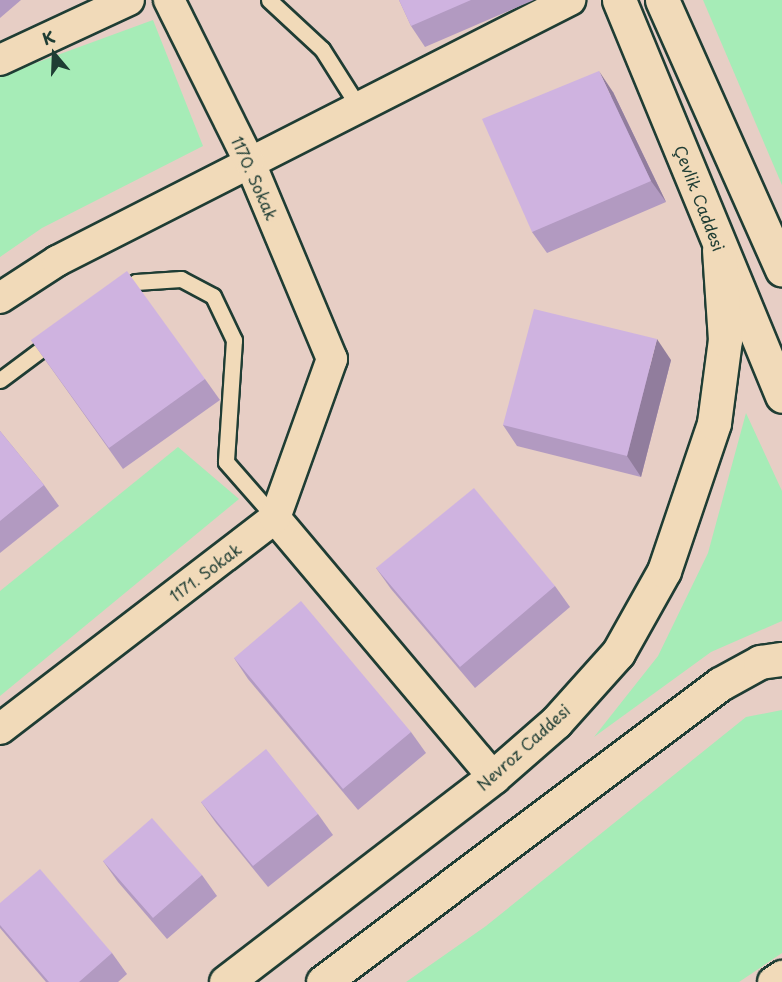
<!DOCTYPE html>
<meta charset="utf-8">
<style>
body{margin:0}
#map{position:relative;width:782px;height:982px;overflow:hidden;background:#e7cec5;font-family:"Playpen Sans",sans-serif}
div>[style]{position:absolute}
[style*='--x']{left:calc(var(--x)*1px);top:calc(var(--y)*1px);width:calc(var(--w)*1px);rotate:calc(var(--a)*1deg)}
.green>*{inset:0;background:#a6ecb7}
.roads{filter:drop-shadow(2px 0 #1f3d34) drop-shadow(-2px 0 #1f3d34) drop-shadow(0 2px #1f3d34) drop-shadow(0 -2px #1f3d34)}
.lane>*{height:15px;margin:-7.5px;padding:0 7.5px;transform-origin:7.5px;border-radius:7.5px;background:#f1dab9}
.street>*{height:30px;margin:-15px;padding:0 15px;transform-origin:15px;border-radius:15px;background:#f1dab9}
.secondary>*{height:33px;margin:-16.5px;padding:0 16.5px;transform-origin:16.5px;border-radius:16.5px;background:#f1dab9}
.wall>*{inset:0;background:#b29ac1}
.shaded-wall>*{inset:0;background:#917d9d}
.building>*{inset:0;background:#cfb3e0}
span{translate:-50% -50%;white-space:nowrap;text-align:center;line-height:1.15;-webkit-text-stroke:4.5px #f1dab9;paint-order:stroke}
.street-label{font-size:16px;color:#1f3d34}
.north{position:absolute;left:24px;top:24px;width:60px;height:60px;-webkit-text-stroke:4px #f1dab9;paint-order:stroke;rotate:341deg;font-size:16px;font-weight:700;line-height:24px;text-align:center;color:#1f3d34}
.north::after{content:'';display:block;margin:auto;width:21px;height:27px;background:#1f3d34;clip-path:polygon(50% 0,100% 100%,50% 72%,0 100%)}
</style>
<div id="map">
<div class="green">
<div style="clip-path:polygon(703px 0,782px 0,782px 185px)"></div>
<div style="clip-path:polygon(153px 20px,203px 146px,42px 228px,0 257px,0 76px)"></div>
<div style="clip-path:polygon(746px 413px,782px 491px,782px 621px,711px 652px,594px 737px,658px 656px,708px 553px)"></div>
<div style="clip-path:polygon(178px 447px,239px 499px,0 696px,0 591px)"></div>
<div style="clip-path:polygon(782px 710px,782px 953px,739px 982px,406px 982px,486px 926px,746px 717px)"></div>
</div>
<div class="roads">
<div class="lane">
<div style="--x:269;--y:0;--w:72;--a:42.8"></div>
<div style="--x:322;--y:49;--w:67;--a:57.7"></div>
<div style="--x:119;--y:294;--w:21;--a:-35"></div>
<div style="--x:136;--y:282;--w:45;--a:-3.8"></div>
<div style="--x:181;--y:279;--w:36;--a:28"></div>
<div style="--x:213;--y:296;--w:49;--a:64.5"></div>
<div style="--x:234;--y:340;--w:122;--a:93.8"></div>
<div style="--x:226;--y:462;--w:74;--a:48.8"></div>
<div style="--x:0;--y:380;--w:69;--a:-36.7"></div>
</div>
<div class="street">
<div style="--x:0;--y:60;--w:142;--a:-24.9"></div>
<div style="--x:0;--y:298;--w:68;--a:-33"></div>
<div style="--x:57;--y:261;--w:576;--a:-26.97"></div>
<div style="--x:275;--y:518;--w:339;--a:49.9"></div>
<div style="--x:0;--y:729;--w:347;--a:-37.5"></div>
<div style="--x:275;--y:518;--w:169;--a:-70.3"></div>
<div style="--x:332;--y:359;--w:215;--a:-112.7"></div>
<div style="--x:249;--y:161;--w:180;--a:-116.4"></div>
<div style="--x:773;--y:982;--w:11;--a:-34"></div>
</div>
<div class="secondary">
<div style="--x:619;--y:0;--w:428;--a:67.6"></div>
<div style="--x:662;--y:0;--w:295;--a:66"></div>
<div style="--x:226;--y:982;--w:337;--a:-37.5"></div>
<div style="--x:493;--y:777;--w:84;--a:-41.1"></div>
<div style="--x:556;--y:722;--w:93;--a:-48.1"></div>
<div style="--x:618;--y:653;--w:94;--a:-60.7"></div>
<div style="--x:664;--y:571;--w:156;--a:-71.3"></div>
<div style="--x:714;--y:423;--w:84;--a:-82.5"></div>
<div style="--x:725;--y:340;--w:90;--a:-93.8"></div>
<div style="--x:323;--y:982;--w:496;--a:-36.9"></div>
<div style="--x:720;--y:684;--w:46;--a:-28.8"></div>
<div style="--x:760;--y:662;--w:22;--a:-8"></div>
</div>
</div>
<div class="wall">
<div style="clip-path:polygon(0 0,21px 0,0 18px)"></div>
<div style="clip-path:polygon(399px 0,534px 0,425px 47px,411px 26px)"></div>
<div style="clip-path:polygon(613px 92px,666px 202px,547px 253px,532px 232px)"></div>
<div style="clip-path:polygon(31px 340px,205px 379px,220px 400px,123px 469px)"></div>
<div style="clip-path:polygon(671px 360px,641px 477px,517px 446px,503px 425px)"></div>
<div style="clip-path:polygon(0 431px,44px 485px,59px 506px,0 553px)"></div>
<div style="clip-path:polygon(376px 568px,555px 586px,570px 607px,475px 688px,391px 589px)"></div>
<div style="clip-path:polygon(234px 658px,411px 732px,426px 753px,358px 810px,248px 679px)"></div>
<div style="clip-path:polygon(201px 802px,318px 814px,333px 835px,268px 887px,216px 823px)"></div>
<div style="clip-path:polygon(103px 861px,202px 875px,217px 896px,167px 939px,118px 882px)"></div>
<div style="clip-path:polygon(0 903px,112px 953px,127px 974px,118px 982px,46px 982px,0 928px)"></div>
</div>
<div class="shaded-wall">
<div style="clip-path:polygon(599px 71px,613px 92px,666px 202px,651px 181px)"></div>
<div style="clip-path:polygon(657px 339px,671px 360px,641px 477px,627px 456px)"></div>
</div>
<div class="building">
<div style="clip-path:polygon(399px 0,471px 0,411px 26px)"></div>
<div style="clip-path:polygon(599px 71px,651px 181px,532px 232px,482px 119px)"></div>
<div style="clip-path:polygon(127px 271px,205px 379px,109px 448px,31px 340px)"></div>
<div style="clip-path:polygon(534px 309px,657px 339px,627px 456px,503px 425px)"></div>
<div style="clip-path:polygon(0 431px,44px 485px,0 521px)"></div>
<div style="clip-path:polygon(474px 488px,555px 586px,460px 667px,376px 568px)"></div>
<div style="clip-path:polygon(301px 601px,411px 732px,343px 789px,234px 658px)"></div>
<div style="clip-path:polygon(266px 749px,318px 814px,253px 866px,201px 802px)"></div>
<div style="clip-path:polygon(152px 818px,202px 875px,153px 918px,103px 861px)"></div>
<div style="clip-path:polygon(40px 869px,112px 953px,79px 982px,49px 982px,0 925px,0 903px)"></div>
</div>
<div class="street-label">
<span style="left:255px;top:178px;rotate:66deg">1170. Sokak</span>
<span style="left:700px;top:198px;rotate:69deg">Çevlik Caddesi</span>
<span style="left:205px;top:572px;rotate:-37deg">1171. Sokak</span>
<span style="left:523px;top:747px;rotate:-42deg">Nevroz Caddesi</span>
</div>
<div class="north">K</div>
</div>
